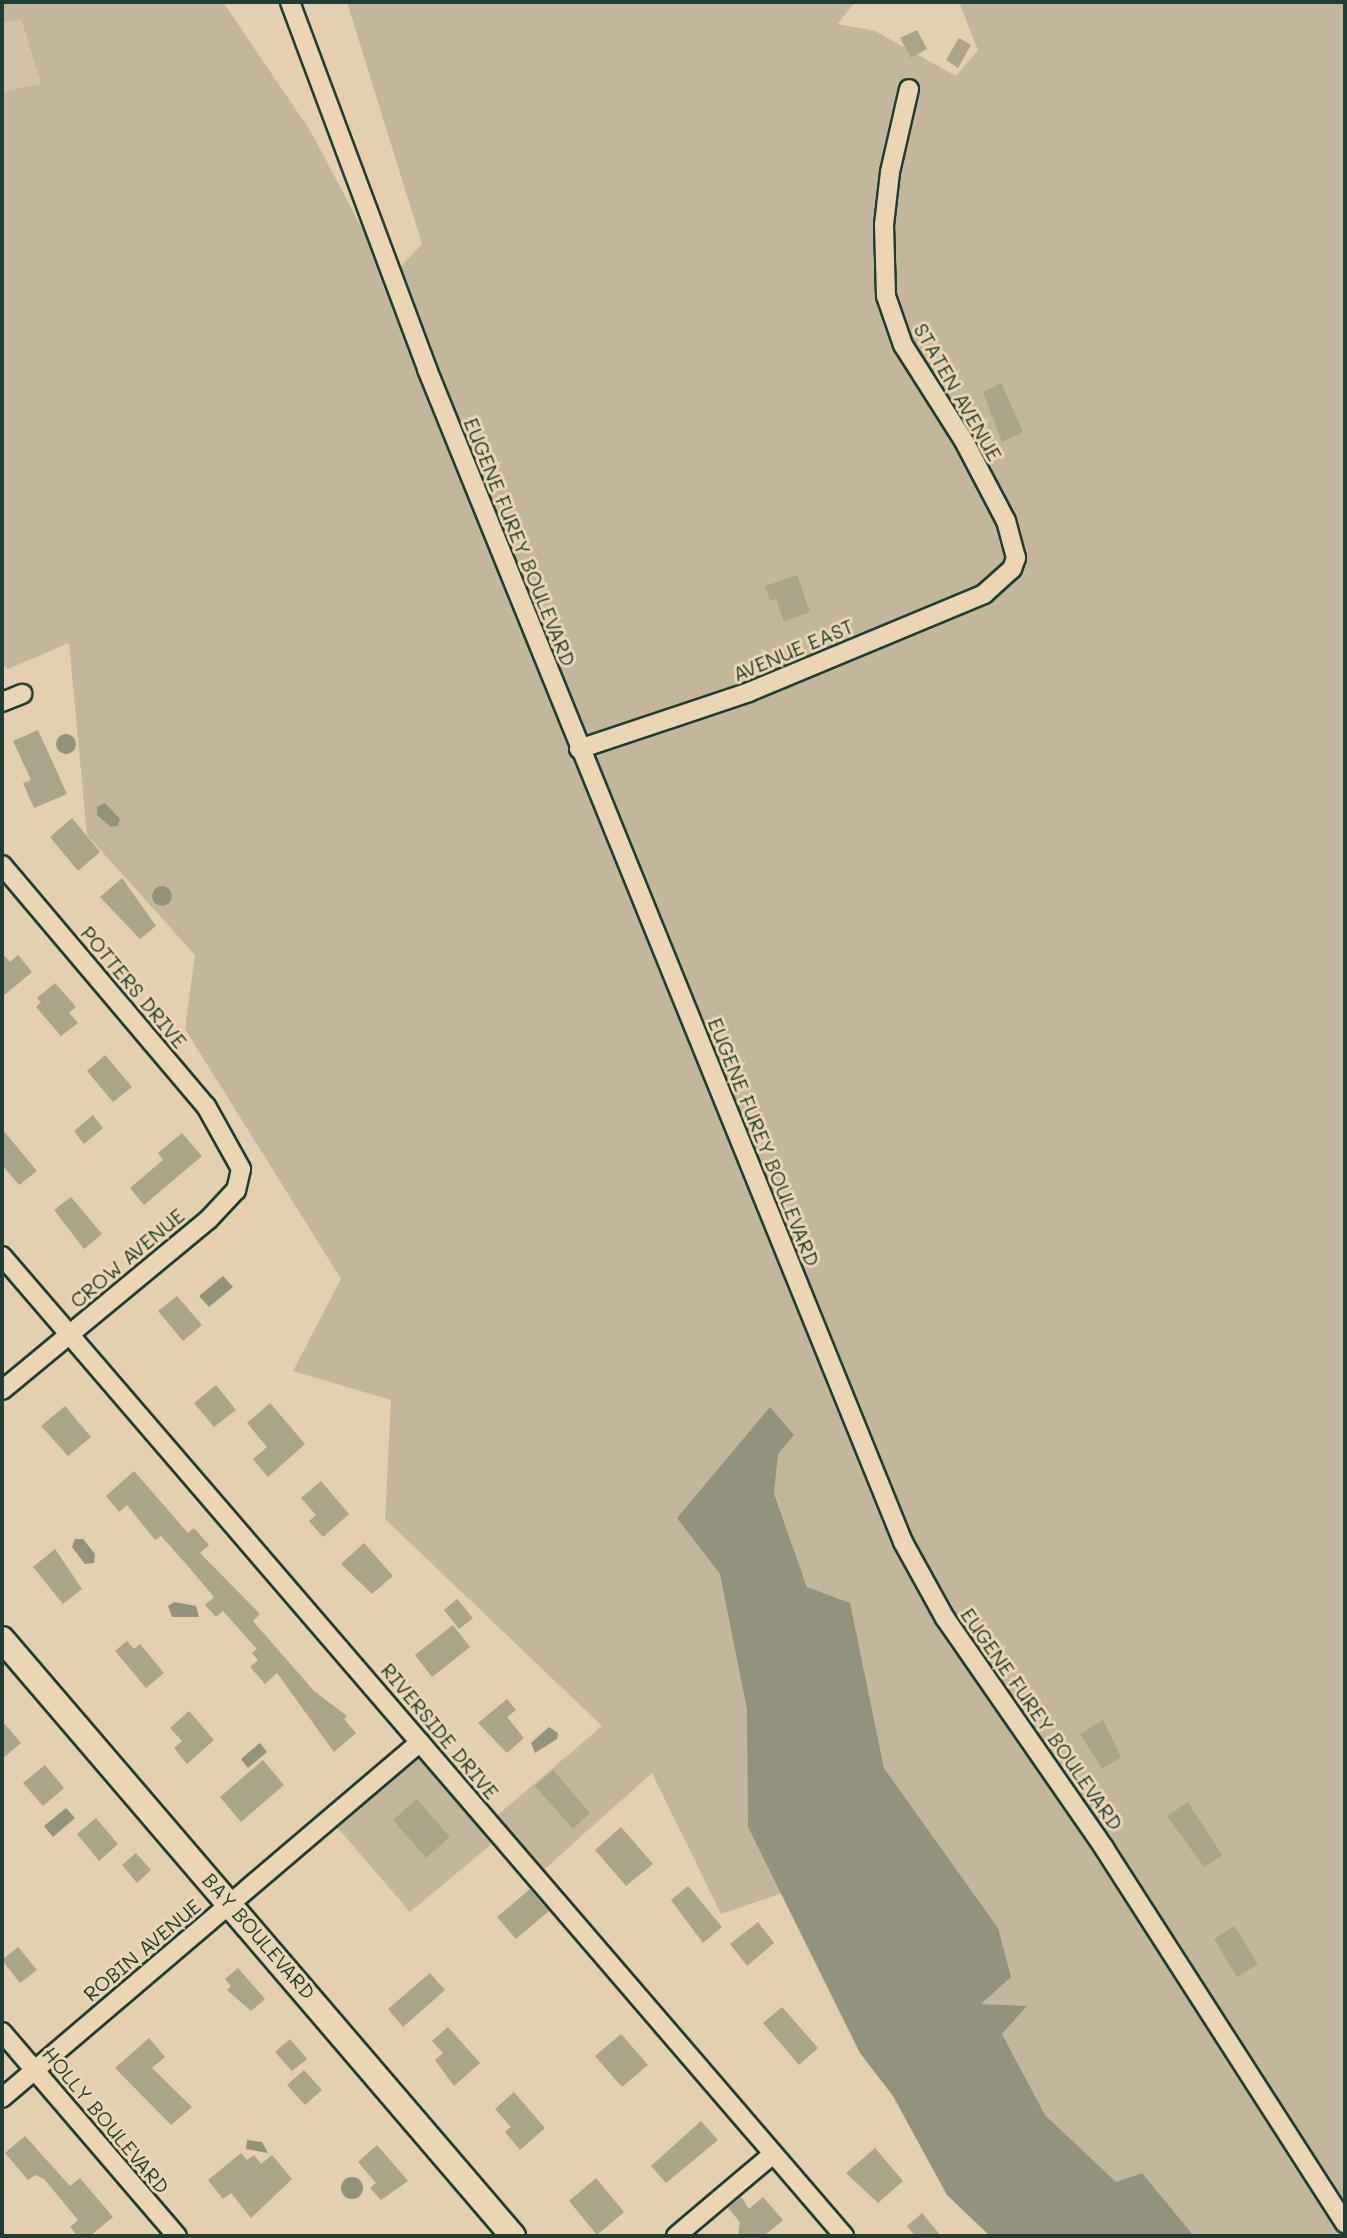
<!DOCTYPE html>
<style>
body{margin:0}
#map{position:relative;width:1347px;height:2238px;overflow:hidden;background:#e4cfb0;font-family:Mali,sans-serif}
div>[style]{position:absolute}
[style*='--x']{left:calc(var(--x)*1px);top:calc(var(--y)*1px);width:calc(var(--w)*1px);rotate:calc(var(--a)*1deg)}
.built>*{inset:0;background:#d3c2a5}
.green>*{inset:0;background:#c3b69c}
.water>*{inset:0;background:#93927d}
.round{border-radius:50%}
.building>*{inset:0;background:#aaa48b}
.roads{filter:drop-shadow(2px 0 #1f3d34) drop-shadow(-2px 0 #1f3d34) drop-shadow(0 2px #1f3d34) drop-shadow(0 -2px #1f3d34)}
.minor>*{height:18px;margin:-9px;padding:0 9px;transform-origin:9px;border-radius:9px;background:#ecd5b5}
.tertiary>*{height:24px;margin:-12px;padding:0 12px;transform-origin:12px;border-radius:12px;background:#ecd5b5}
span{translate:-50% -50%;white-space:nowrap;text-align:center;line-height:1.15;-webkit-text-stroke:6px #ecd5b5;paint-order:stroke}
.street-label{font-size:20px;color:#1f3d34}
.frame{position:absolute;inset:0;border:4px solid #1f3d34;pointer-events:none}
</style>
<div id="map">
<div class="built">
<div style="clip-path:polygon(20px 19px,41px 85px,2px 92px,2px 23px)"></div>
</div>
<div class="green">
<div style="clip-path:polygon(2px 2px,223px 2px,311px 132px,389px 279px,422px 244px,347px 2px,855px 2px,838px 24px,875px 31px,956px 76px,978px 50px,959px 2px,1345px 2px,1345px 2236px,1194px 2236px,1142px 2173px,1116px 2182px,1045px 2115px,1002px 2034px,1027px 2006px,980px 2004px,998px 1928px,884px 1768px,850px 1604px,807px 1587px,766px 1468px,770px 1407px,721px 1575px,782px 1893px,721px 1914px,652px 1773px,539px 1874px,506px 1832px,410px 1912px,325px 1813px,424px 1737px,493px 1819px,602px 1726px,385px 1519px,391px 1400px,293px 1371px,341px 1279px,185px 1029px,195px 955px,87px 835px,69px 643px,8px 669px,2px 664px,2px 92px,41px 84px,21px 20px,2px 23px)"></div>
</div>
<div class="water">
<div class="round" style="left:56px;top:734px;width:20px;height:20px"></div>
<div style="clip-path:polygon(105px 803px,120px 819px,118px 826px,111px 827px,97px 815px,97px 807px)"></div>
<div class="round" style="left:152px;top:886px;width:20px;height:20px"></div>
<div style="clip-path:polygon(223px 1276px,233px 1287px,209px 1307px,199px 1296px)"></div>
<div style="clip-path:polygon(770px 1407px,794px 1435px,778px 1454px,774px 1493px,807px 1587px,850px 1603px,884px 1768px,998px 1928px,1011px 1977px,981px 2004px,1027px 2006px,1002px 2034px,1045px 2115px,1116px 2182px,1142px 2173px,1194px 2236px,990px 2236px,947px 2195px,893px 2096px,860px 2053px,748px 1827px,747px 1710px,720px 1574px,677px 1518px)"></div>
<div style="clip-path:polygon(75px 1539px,83px 1539px,95px 1554px,94px 1563px,85px 1564px,72px 1547px)"></div>
<div style="clip-path:polygon(174px 1602px,196px 1606px,199px 1617px,172px 1617px,168px 1606px)"></div>
<div style="clip-path:polygon(549px 1727px,558px 1733px,557px 1739px,535px 1753px,531px 1743px)"></div>
<div style="clip-path:polygon(260px 1743px,267px 1752px,248px 1768px,241px 1759px)"></div>
<div style="clip-path:polygon(66px 1808px,75px 1818px,53px 1837px,44px 1826px)"></div>
<div style="clip-path:polygon(247px 2140px,262px 2142px,268px 2153px,246px 2149px)"></div>
<div class="round" style="left:341px;top:2177px;width:22px;height:22px"></div>
</div>
<div class="building">
<div style="clip-path:polygon(917px 30px,927px 49px,911px 58px,900px 38px)"></div>
<div style="clip-path:polygon(959px 38px,971px 45px,958px 68px,946px 60px)"></div>
<div style="clip-path:polygon(1001px 383px,1023px 432px,1002px 442px,983px 392px)"></div>
<div style="clip-path:polygon(797px 575px,810px 612px,784px 622px,776px 599px,770px 601px,765px 586px)"></div>
<div style="clip-path:polygon(38px 730px,67px 794px,34px 808px,23px 783px,31px 780px,13px 741px)"></div>
<div style="clip-path:polygon(72px 818px,100px 852px,78px 871px,50px 837px)"></div>
<div style="clip-path:polygon(122px 878px,156px 926px,140px 939px,100px 897px)"></div>
<div style="clip-path:polygon(2px 953px,10px 962px,18px 955px,32px 972px,2px 997px)"></div>
<div style="clip-path:polygon(55px 983px,76px 1007px,69px 1013px,78px 1023px,61px 1036px,36px 1007px,41px 1002px,37px 998px)"></div>
<div style="clip-path:polygon(105px 1055px,132px 1087px,113px 1102px,87px 1071px)"></div>
<div style="clip-path:polygon(93px 1115px,103px 1128px,84px 1144px,74px 1131px)"></div>
<div style="clip-path:polygon(2px 1129px,37px 1171px,19px 1185px,2px 1165px)"></div>
<div style="clip-path:polygon(182px 1133px,202px 1156px,144px 1205px,130px 1188px,163px 1160px,158px 1153px)"></div>
<div style="clip-path:polygon(71px 1197px,102px 1234px,84px 1249px,54px 1210px)"></div>
<div style="clip-path:polygon(177px 1296px,202px 1325px,183px 1341px,158px 1311px)"></div>
<div style="clip-path:polygon(216px 1385px,236px 1410px,214px 1427px,194px 1403px)"></div>
<div style="clip-path:polygon(270px 1403px,305px 1444px,268px 1477px,253px 1459px,267px 1447px,247px 1423px)"></div>
<div style="clip-path:polygon(65px 1406px,91px 1437px,68px 1456px,41px 1426px)"></div>
<div style="clip-path:polygon(134px 1471px,188px 1533px,194px 1528px,209px 1545px,200px 1553px,260px 1614px,253px 1621px,314px 1691px,347px 1716px,344px 1719px,356px 1733px,334px 1752px,277px 1673px,265px 1684px,250px 1667px,258px 1660px,252px 1653px,257px 1649px,223px 1611px,216px 1617px,205px 1605px,214px 1597px,187px 1565px,161px 1536px,155px 1540px,127px 1505px,119px 1512px,106px 1496px)"></div>
<div style="clip-path:polygon(321px 1481px,349px 1514px,323px 1537px,309px 1521px,316px 1515px,301px 1498px)"></div>
<div style="clip-path:polygon(364px 1543px,393px 1576px,372px 1594px,341px 1564px)"></div>
<div style="clip-path:polygon(55px 1549px,82px 1589px,63px 1604px,33px 1567px)"></div>
<div style="clip-path:polygon(457px 1599px,473px 1618px,459px 1629px,444px 1610px)"></div>
<div style="clip-path:polygon(453px 1625px,470px 1647px,432px 1677px,415px 1655px)"></div>
<div style="clip-path:polygon(127px 1641px,134px 1649px,140px 1644px,164px 1673px,146px 1688px,115px 1651px)"></div>
<div style="clip-path:polygon(507px 1699px,516px 1710px,507px 1717px,524px 1738px,507px 1753px,478px 1723px)"></div>
<div style="clip-path:polygon(189px 1711px,214px 1740px,187px 1764px,174px 1748px,182px 1741px,170px 1728px)"></div>
<div style="clip-path:polygon(1103px 1720px,1121px 1757px,1102px 1769px,1080px 1734px)"></div>
<div style="clip-path:polygon(2px 1721px,21px 1743px,2px 1759px)"></div>
<div style="clip-path:polygon(263px 1760px,284px 1785px,241px 1822px,220px 1797px)"></div>
<div style="clip-path:polygon(45px 1765px,64px 1788px,43px 1806px,23px 1783px)"></div>
<div style="clip-path:polygon(553px 1770px,590px 1813px,573px 1829px,535px 1786px)"></div>
<div style="clip-path:polygon(417px 1799px,450px 1837px,426px 1858px,393px 1820px)"></div>
<div style="clip-path:polygon(1188px 1802px,1222px 1855px,1204px 1867px,1167px 1816px)"></div>
<div style="clip-path:polygon(96px 1818px,118px 1844px,99px 1861px,77px 1834px)"></div>
<div style="clip-path:polygon(621px 1827px,653px 1864px,626px 1886px,595px 1850px)"></div>
<div style="clip-path:polygon(136px 1853px,151px 1870px,137px 1883px,122px 1865px)"></div>
<div style="clip-path:polygon(688px 1886px,722px 1927px,703px 1943px,671px 1900px)"></div>
<div style="clip-path:polygon(530px 1889px,549px 1911px,516px 1939px,497px 1917px)"></div>
<div style="clip-path:polygon(758px 1922px,774px 1943px,747px 1966px,730px 1944px)"></div>
<div style="clip-path:polygon(1234px 1926px,1258px 1964px,1237px 1977px,1214px 1939px)"></div>
<div style="clip-path:polygon(18px 1947px,37px 1970px,20px 1983px,2px 1960px)"></div>
<div style="clip-path:polygon(238px 1968px,265px 1999px,251px 2011px,227px 1990px,231px 1986px,225px 1979px)"></div>
<div style="clip-path:polygon(430px 1973px,445px 1990px,403px 2027px,388px 2009px)"></div>
<div style="clip-path:polygon(782px 2007px,818px 2048px,799px 2065px,763px 2023px)"></div>
<div style="clip-path:polygon(448px 2027px,480px 2063px,454px 2086px,435px 2060px,443px 2053px,432px 2041px)"></div>
<div style="clip-path:polygon(621px 2034px,648px 2065px,622px 2087px,595px 2056px)"></div>
<div style="clip-path:polygon(149px 2038px,165px 2057px,152px 2068px,192px 2107px,171px 2125px,115px 2068px)"></div>
<div style="clip-path:polygon(290px 2039px,307px 2059px,292px 2071px,275px 2052px)"></div>
<div style="clip-path:polygon(304px 2070px,322px 2090px,305px 2105px,287px 2085px)"></div>
<div style="clip-path:polygon(514px 2092px,545px 2128px,520px 2150px,505px 2132px,511px 2127px,495px 2109px)"></div>
<div style="clip-path:polygon(701px 2121px,718px 2140px,666px 2183px,651px 2166px)"></div>
<div style="clip-path:polygon(25px 2136px,70px 2186px,80px 2178px,113px 2217px,90px 2236px,78px 2236px,70px 2227px,78px 2220px,44px 2179px,35px 2175px,28px 2180px,5px 2153px)"></div>
<div style="clip-path:polygon(377px 2145px,408px 2181px,381px 2200px,370px 2188px,376px 2183px,358px 2162px)"></div>
<div style="clip-path:polygon(875px 2148px,903px 2181px,878px 2203px,846px 2173px)"></div>
<div style="clip-path:polygon(241px 2153px,247px 2160px,254px 2155px,261px 2164px,272px 2155px,292px 2179px,251px 2218px,231px 2193px,223px 2199px,208px 2180px)"></div>
<div style="clip-path:polygon(596px 2178px,624px 2212px,597px 2235px,569px 2201px)"></div>
<div style="clip-path:polygon(741px 2197px,749px 2209px,763px 2197px,783px 2220px,764px 2236px,738px 2236px,740px 2222px,728px 2208px)"></div>
<div style="clip-path:polygon(922px 2213px,941px 2236px,915px 2236px,907px 2226px)"></div>
</div>
<div class="roads">
<div class="minor">
<div style="--x:290;--y:2;--w:392;--a:69.5"></div>
<div style="--x:427;--y:369;--w:1266;--a:67.91"></div>
<div style="--x:903;--y:1542;--w:87;--a:61.1"></div>
<div style="--x:945;--y:1618;--w:280;--a:55.3"></div>
<div style="--x:1104;--y:1848;--w:446;--a:57.3"></div>
<div style="--x:2;--y:702;--w:22;--a:-22"></div>
<div style="--x:579;--y:749;--w:179;--a:-18.5"></div>
<div style="--x:749;--y:692;--w:255;--a:-22.6"></div>
<div style="--x:984;--y:594;--w:38;--a:-42"></div>
<div style="--x:1012;--y:569;--w:12;--a:-70"></div>
<div style="--x:1016;--y:558;--w:38;--a:-105"></div>
<div style="--x:1006;--y:521;--w:90;--a:-117.7"></div>
<div style="--x:964;--y:441;--w:114;--a:-122.4"></div>
<div style="--x:903;--y:345;--w:52;--a:-109.1"></div>
<div style="--x:886;--y:296;--w:71;--a:-91.6"></div>
<div style="--x:884;--y:225;--w:53;--a:-83.5"></div>
<div style="--x:890;--y:172;--w:85;--a:-77.1"></div>
<div style="--x:2;--y:865;--w:316;--a:49.8"></div>
<div style="--x:206;--y:1106;--w:72;--a:60.9"></div>
<div style="--x:241;--y:1169;--w:22;--a:103"></div>
<div style="--x:236;--y:1190;--w:40;--a:133"></div>
<div style="--x:209;--y:1219;--w:268;--a:140.4"></div>
<div style="--x:2;--y:1256;--w:1292;--a:49.33"></div>
<div style="--x:2;--y:2032;--w:269;--a:49.4"></div>
<div style="--x:2;--y:2098;--w:549;--a:-40.42"></div>
<div style="--x:676;--y:2236;--w:127;--a:-40.2"></div>
</div>
<div class="tertiary">
<div style="--x:2;--y:1639;--w:786;--a:49.44"></div>
</div>
</div>
<div class="street-label">
<span style="left:958px;top:392px;rotate:60deg">STATEN AVENUE</span>
<span style="left:520px;top:542px;rotate:68deg">EUGENE FUREY BOULEVARD</span>
<span style="left:793px;top:650px;rotate:-23deg">AVENUE EAST</span>
<span style="left:134px;top:987px;rotate:50deg">POTTERS DRIVE</span>
<span style="left:764px;top:1142px;rotate:68deg">EUGENE FUREY BOULEVARD</span>
<span style="left:127px;top:1258px;rotate:-40deg">CROW AVENUE</span>
<span style="left:1042px;top:1719px;rotate:55deg">EUGENE FUREY BOULEVARD</span>
<span style="left:440px;top:1731px;rotate:50deg">RIVERSIDE DRIVE</span>
<span style="left:259px;top:1936px;rotate:49deg">BAY BOULEVARD</span>
<span style="left:142px;top:1950px;rotate:-40deg">ROBIN AVENUE</span>
<span style="left:106px;top:2120px;rotate:50deg">HOLLY BOULEVARD</span>
</div>
<div class="frame"></div>
</div>
